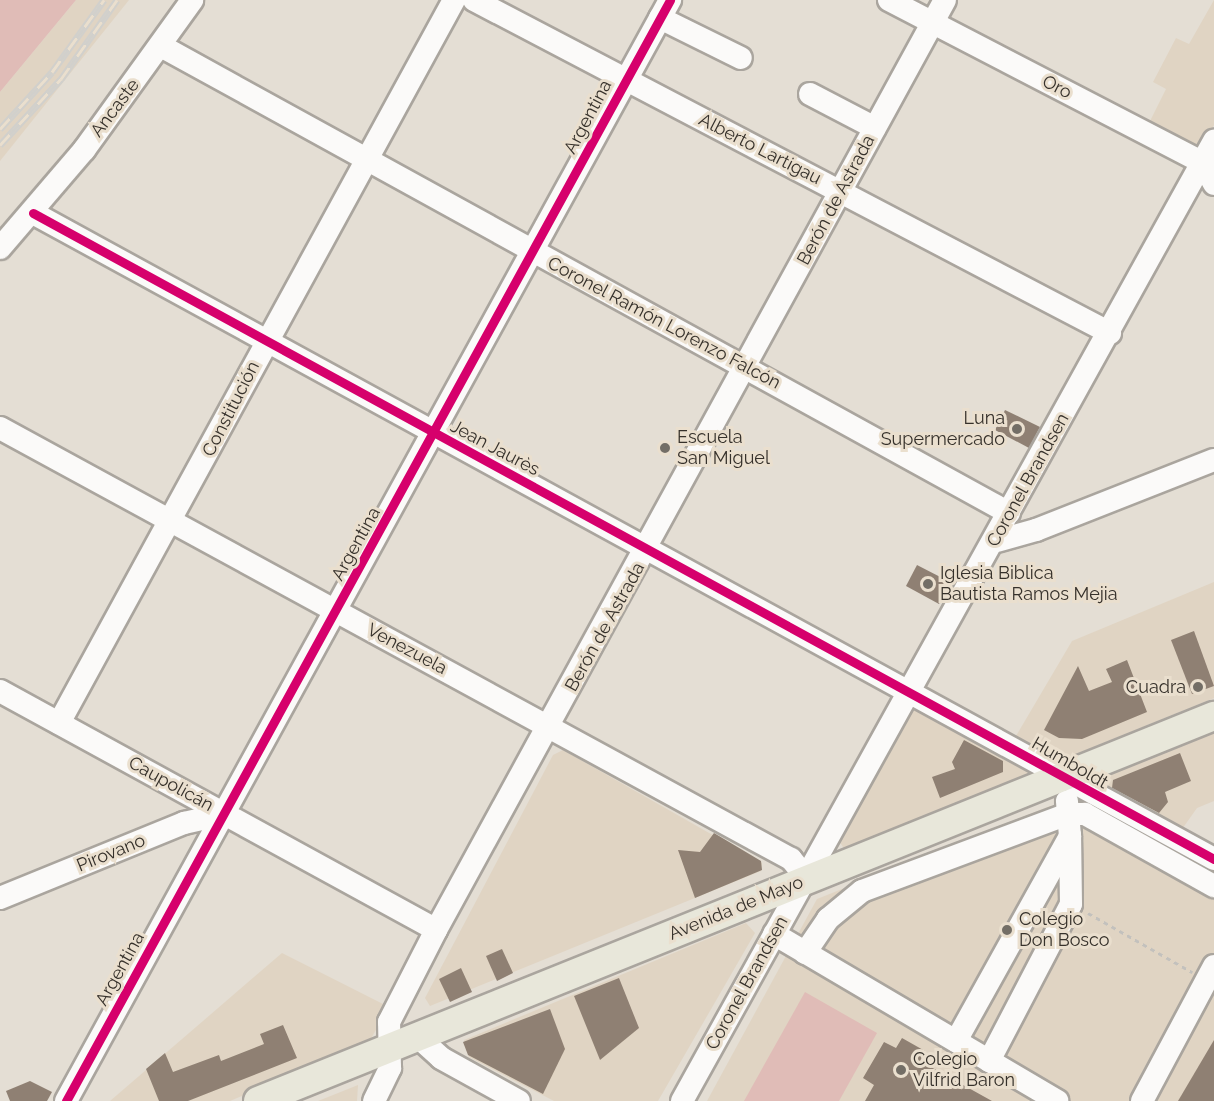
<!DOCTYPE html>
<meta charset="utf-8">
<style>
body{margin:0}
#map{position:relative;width:1214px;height:1101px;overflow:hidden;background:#e4ded4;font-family:Raleway,sans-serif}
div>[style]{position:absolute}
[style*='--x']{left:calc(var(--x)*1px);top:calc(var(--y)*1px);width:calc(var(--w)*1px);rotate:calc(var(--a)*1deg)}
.built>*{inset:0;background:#e0d4c3}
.green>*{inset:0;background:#e0bcb7}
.building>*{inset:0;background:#8f8073}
.path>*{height:3px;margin-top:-1.5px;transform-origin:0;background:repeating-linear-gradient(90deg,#c3c1bd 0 4.5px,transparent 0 9px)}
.roads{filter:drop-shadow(2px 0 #aaa59e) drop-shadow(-2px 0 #aaa59e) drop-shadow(0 2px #aaa59e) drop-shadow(0 -2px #aaa59e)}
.minor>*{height:22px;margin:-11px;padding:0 11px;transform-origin:11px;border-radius:11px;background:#fbfaf9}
.major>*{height:28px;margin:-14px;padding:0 14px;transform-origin:14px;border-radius:14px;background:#e8e7da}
.rail>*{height:7px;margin-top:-3.5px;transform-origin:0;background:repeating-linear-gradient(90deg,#eadfce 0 14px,#d1d0cc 0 28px);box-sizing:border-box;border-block:2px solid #d1d0cc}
.cycleway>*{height:9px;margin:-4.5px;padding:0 4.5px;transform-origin:4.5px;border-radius:4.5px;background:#d6006c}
.dots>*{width:16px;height:16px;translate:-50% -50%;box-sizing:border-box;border:3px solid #eadfce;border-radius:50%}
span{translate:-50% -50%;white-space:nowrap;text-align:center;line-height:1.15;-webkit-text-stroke:6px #eadfce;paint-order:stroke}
.street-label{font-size:18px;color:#36312b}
.poi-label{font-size:18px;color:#36312b}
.right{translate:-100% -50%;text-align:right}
.left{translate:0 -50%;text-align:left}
</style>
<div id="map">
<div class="built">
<div style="clip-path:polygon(76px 0,129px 0,0 161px,0 92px)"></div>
<div style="clip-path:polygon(1214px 0,1214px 125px,1203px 144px,1193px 148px,1148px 125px,1166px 89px,1153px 82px,1176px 38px,1189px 44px)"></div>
<div style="clip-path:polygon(1214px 582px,1214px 698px,1059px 761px,1013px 741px,1072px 641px)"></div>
<div style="clip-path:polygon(911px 706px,1027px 766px,1029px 773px,845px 850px,839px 841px)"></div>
<div style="clip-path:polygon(1214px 732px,1214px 801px,1197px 808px,1180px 832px,1101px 782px,1105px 775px)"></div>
<div style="clip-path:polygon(563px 750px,762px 863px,761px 871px,430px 1006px,425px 998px,553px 755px)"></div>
<div style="clip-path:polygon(1067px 805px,1214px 877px,1214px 1101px,707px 1101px,817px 899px,1050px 806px)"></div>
<div style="clip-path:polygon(746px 923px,755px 933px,658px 1101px,554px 1101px,469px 1057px,464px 1040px)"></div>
<div style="clip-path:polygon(282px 953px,389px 1007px,369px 1042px,230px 1101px,110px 1101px)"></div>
<div style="clip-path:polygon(358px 1085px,357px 1101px,318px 1101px)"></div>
</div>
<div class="green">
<div style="clip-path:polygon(0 0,76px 0,0 92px)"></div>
<div style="clip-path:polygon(805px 992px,877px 1033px,839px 1101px,744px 1101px)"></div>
</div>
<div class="building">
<div style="clip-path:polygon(1005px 410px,1040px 427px,1029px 448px,995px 430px)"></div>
<div style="clip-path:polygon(917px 565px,950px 582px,939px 604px,906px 586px)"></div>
<div style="clip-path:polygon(1194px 631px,1214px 686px,1192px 694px,1171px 640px)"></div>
<div style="clip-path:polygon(1127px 660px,1147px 712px,1082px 739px,1059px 738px,1044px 730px,1078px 666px,1089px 691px,1112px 682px,1106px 669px)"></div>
<div style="clip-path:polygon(964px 740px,1003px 761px,1003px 772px,940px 798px,932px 777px,955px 769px,952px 762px)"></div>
<div style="clip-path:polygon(1180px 753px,1191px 781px,1165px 792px,1168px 802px,1159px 813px,1112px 788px,1113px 780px)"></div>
<div style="clip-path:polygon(714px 833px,761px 861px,762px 870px,695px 898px,678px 850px,700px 852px)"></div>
<div style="clip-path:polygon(502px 949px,513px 973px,497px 981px,486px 956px)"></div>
<div style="clip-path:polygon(461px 968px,472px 992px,450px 1002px,439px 979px)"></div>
<div style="clip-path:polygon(619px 978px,639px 1028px,600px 1060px,574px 996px)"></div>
<div style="clip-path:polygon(550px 1009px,565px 1049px,543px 1094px,468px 1055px,463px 1042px)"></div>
<div style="clip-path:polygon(283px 1025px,297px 1058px,188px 1101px,159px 1101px,146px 1069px,165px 1053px,173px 1072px,219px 1055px,221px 1061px,264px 1044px,260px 1034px)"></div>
<div style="clip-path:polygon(902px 1038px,925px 1051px,920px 1061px,992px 1101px,865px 1101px,874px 1085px,863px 1078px,884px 1042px,896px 1048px)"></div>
<div style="clip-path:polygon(1214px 1040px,1214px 1101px,1178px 1101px)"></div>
<div style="clip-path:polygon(30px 1081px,52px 1092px,47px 1101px,10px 1101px,6px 1091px)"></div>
</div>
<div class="path">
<div style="--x:1088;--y:913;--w:120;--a:29.6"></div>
</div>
<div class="roads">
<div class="minor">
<div style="--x:474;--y:0;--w:718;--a:27.64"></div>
<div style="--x:889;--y:0;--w:352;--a:27.4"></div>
<div style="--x:1202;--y:162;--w:25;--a:61"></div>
<div style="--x:660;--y:18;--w:90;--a:26.3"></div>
<div style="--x:161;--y:46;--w:968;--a:28.84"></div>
<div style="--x:810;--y:94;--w:73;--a:27.6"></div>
<div style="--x:33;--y:213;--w:1346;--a:28.68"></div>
<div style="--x:0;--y:248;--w:129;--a:-49.4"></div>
<div style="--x:84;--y:150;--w:185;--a:-54.2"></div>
<div style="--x:0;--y:428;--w:901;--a:28.59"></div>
<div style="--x:791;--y:859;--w:26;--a:51"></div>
<div style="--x:993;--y:542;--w:45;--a:-15.6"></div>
<div style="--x:1036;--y:530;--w:191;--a:-21.5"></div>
<div style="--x:0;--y:691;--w:497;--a:28.7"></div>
<div style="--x:59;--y:723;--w:824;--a:-61.35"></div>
<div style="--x:0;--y:898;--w:199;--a:-22.2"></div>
<div style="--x:184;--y:823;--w:41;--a:-12.7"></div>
<div style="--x:774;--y:934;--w:329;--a:30.5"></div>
<div style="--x:805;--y:953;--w:41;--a:-55.9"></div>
<div style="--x:828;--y:919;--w:44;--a:-39.5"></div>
<div style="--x:862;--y:891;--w:220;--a:-20.5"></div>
<div style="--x:1068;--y:814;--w:17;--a:0"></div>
<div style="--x:1085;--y:814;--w:148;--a:29.2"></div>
<div style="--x:418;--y:1037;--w:31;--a:42"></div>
<div style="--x:441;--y:1058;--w:89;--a:28.9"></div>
<div style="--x:956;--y:1041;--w:235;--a:-60.9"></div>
<div style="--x:1070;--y:836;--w:35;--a:-95"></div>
<div style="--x:989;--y:1061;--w:177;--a:-62.4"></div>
<div style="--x:1071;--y:904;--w:68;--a:-90.8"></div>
<div style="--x:66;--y:1101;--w:1256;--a:-61.25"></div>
<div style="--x:374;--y:1101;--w:37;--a:-64"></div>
<div style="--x:390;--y:1068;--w:46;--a:-91.2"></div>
<div style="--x:389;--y:1022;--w:103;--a:-62.9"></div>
<div style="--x:436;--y:930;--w:1060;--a:-61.31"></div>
<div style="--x:682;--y:1101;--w:1098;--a:-61.01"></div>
<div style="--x:1142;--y:1101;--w:153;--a:-61.9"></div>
</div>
<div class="major">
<div style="--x:258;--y:1101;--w:1031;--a:-21.94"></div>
</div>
</div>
<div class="rail">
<div style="--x:0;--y:129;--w:77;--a:-47.6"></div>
<div style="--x:52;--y:72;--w:89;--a:-54.2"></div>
<div style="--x:0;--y:145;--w:90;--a:-47.3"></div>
<div style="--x:61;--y:79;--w:97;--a:-54.7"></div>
</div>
<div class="cycleway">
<div style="--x:33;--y:213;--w:1346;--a:28.68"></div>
<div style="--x:66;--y:1101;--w:1256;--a:-61.25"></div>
</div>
<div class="dots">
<div style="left:1017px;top:429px;background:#736e66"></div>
<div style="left:665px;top:448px;background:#736e66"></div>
<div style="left:928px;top:584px;background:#736e66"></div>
<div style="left:1198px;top:687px;background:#736e66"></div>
<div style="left:1007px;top:930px;background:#736e66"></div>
<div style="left:901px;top:1070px;background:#736e66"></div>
</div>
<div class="street-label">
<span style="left:1057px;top:87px;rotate:27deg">Oro</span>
<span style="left:115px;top:108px;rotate:-53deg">Ancaste</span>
<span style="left:588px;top:117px;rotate:-62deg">Argentina</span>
<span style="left:760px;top:149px;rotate:27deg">Alberto Lartigau</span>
<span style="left:836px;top:200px;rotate:-62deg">Berón de Astrada</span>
<span style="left:664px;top:323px;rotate:28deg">Coronel Ramón Lorenzo Falcón</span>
<span style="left:231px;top:409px;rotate:-63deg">Constitución</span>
<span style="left:495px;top:448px;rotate:28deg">Jean Jaurès</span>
<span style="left:1028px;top:480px;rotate:-61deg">Coronel Brandsen</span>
<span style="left:356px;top:544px;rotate:-61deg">Argentina</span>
<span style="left:605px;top:627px;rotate:-61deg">Berón de Astrada</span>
<span style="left:407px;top:649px;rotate:28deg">Venezuela</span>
<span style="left:1070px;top:763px;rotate:30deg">Humboldt</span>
<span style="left:171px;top:784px;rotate:29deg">Caupolicán</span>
<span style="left:111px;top:853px;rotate:-22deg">Pirovano</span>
<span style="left:736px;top:908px;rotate:-22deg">Avenida de Mayo</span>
<span style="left:120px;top:969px;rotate:-61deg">Argentina</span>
<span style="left:747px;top:983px;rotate:-61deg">Coronel Brandsen</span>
</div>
<div class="poi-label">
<span class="right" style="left:1005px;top:429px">Luna<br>Supermercado</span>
<span class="left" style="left:677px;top:448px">Escuela<br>San Miguel</span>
<span class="left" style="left:940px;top:584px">Iglesia Biblica<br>Bautista Ramos Mejia</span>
<span class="right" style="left:1186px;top:687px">Cuadra</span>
<span class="left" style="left:1019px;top:930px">Colegio<br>Don Bosco</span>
<span class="left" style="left:913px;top:1070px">Colegio<br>Vilfrid Baron</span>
</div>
</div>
